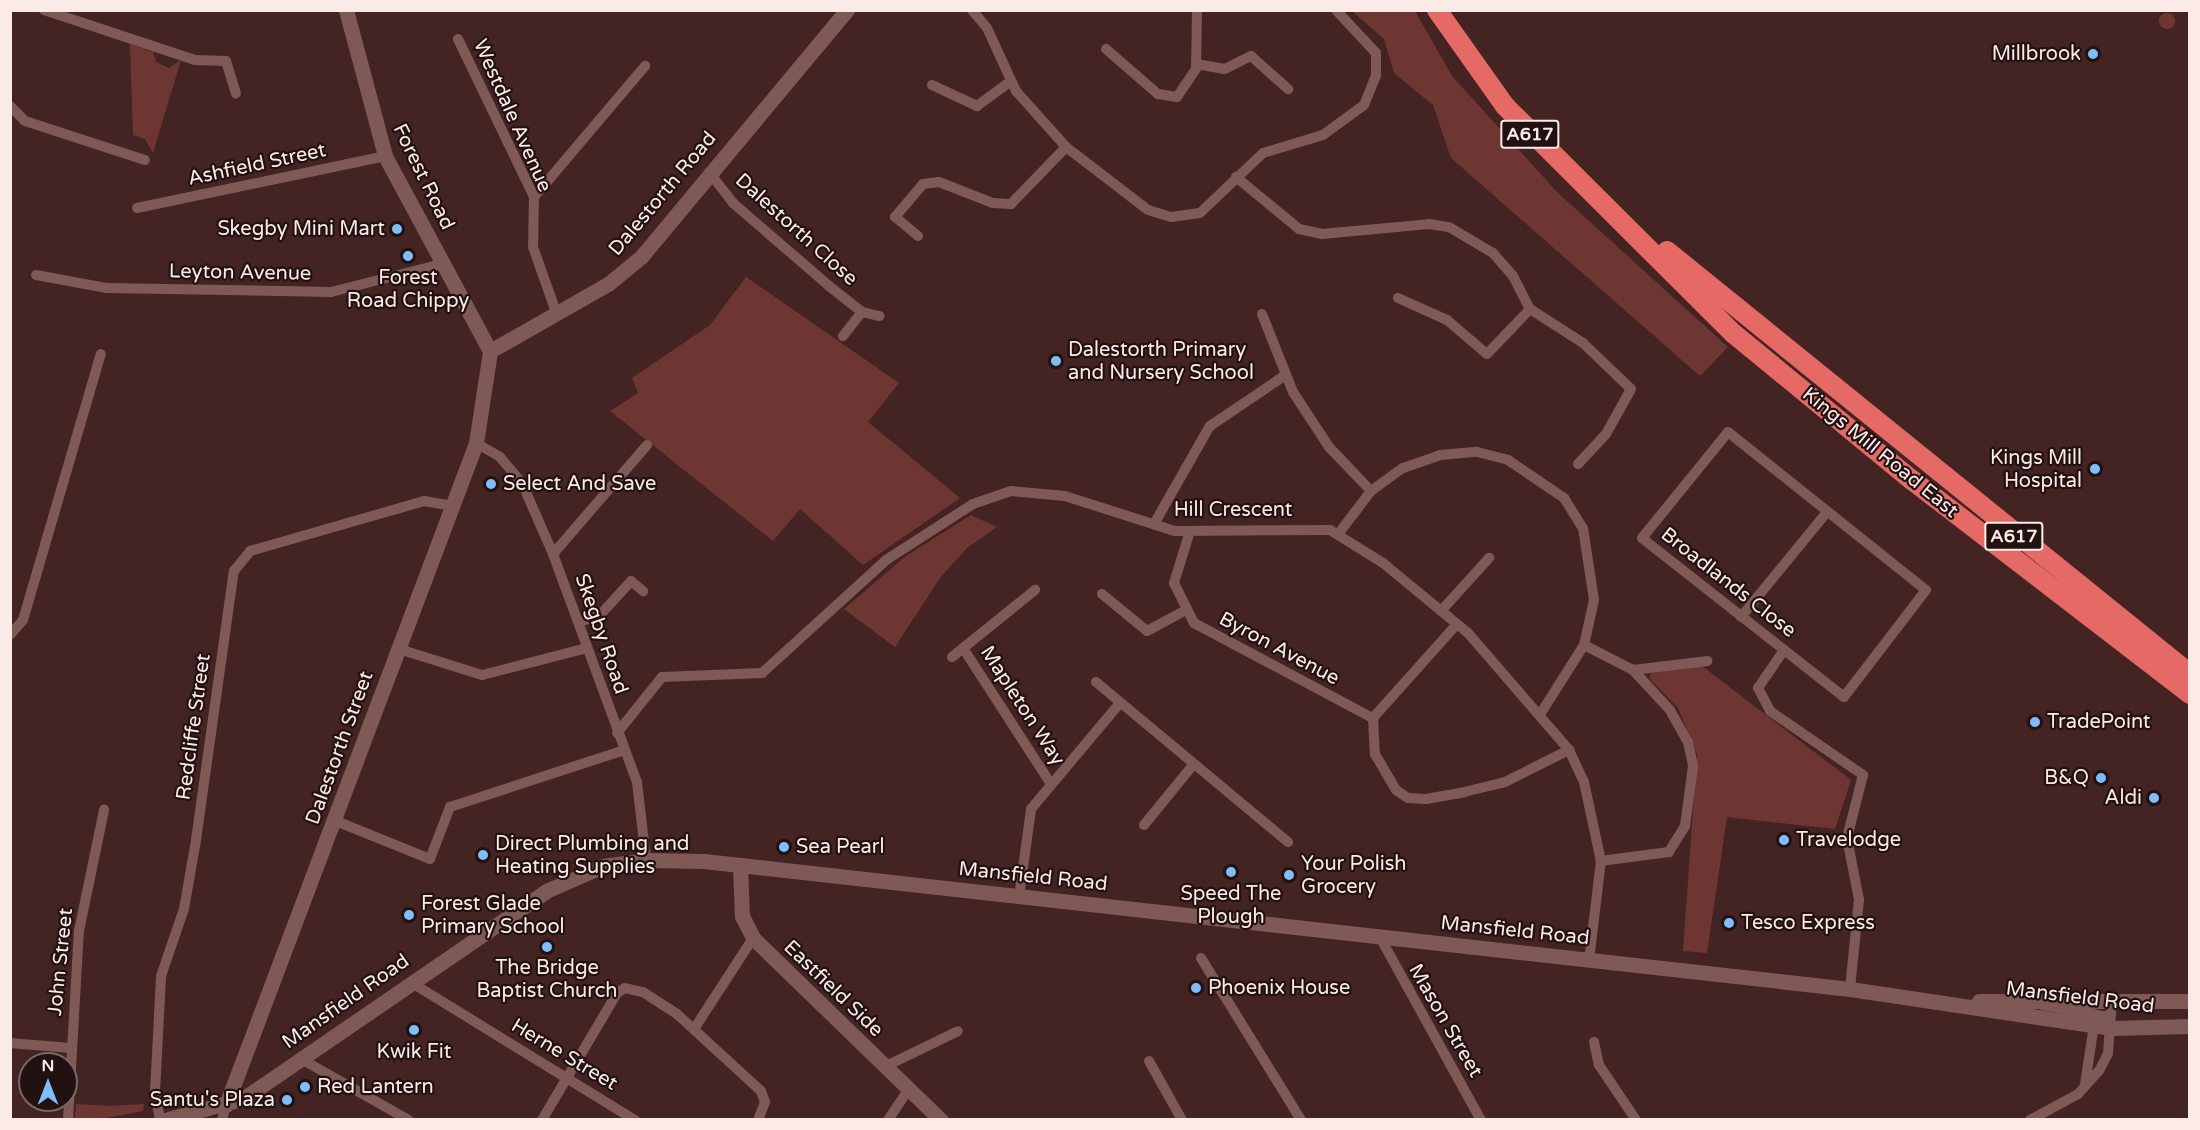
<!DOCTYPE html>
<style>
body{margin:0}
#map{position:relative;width:2200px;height:1130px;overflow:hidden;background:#442422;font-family:"Varela Round",sans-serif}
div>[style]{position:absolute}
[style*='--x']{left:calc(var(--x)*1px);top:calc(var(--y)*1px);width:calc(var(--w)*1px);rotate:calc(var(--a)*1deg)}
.green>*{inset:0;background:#6e3633}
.round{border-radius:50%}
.street>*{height:10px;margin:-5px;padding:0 5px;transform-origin:5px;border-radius:5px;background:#7e5956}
.secondary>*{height:15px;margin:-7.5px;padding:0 7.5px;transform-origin:7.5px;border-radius:7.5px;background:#7e5956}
.highway>*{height:20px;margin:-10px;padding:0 10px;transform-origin:10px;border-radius:10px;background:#e56964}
.dots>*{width:16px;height:16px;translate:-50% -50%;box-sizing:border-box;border:3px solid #211211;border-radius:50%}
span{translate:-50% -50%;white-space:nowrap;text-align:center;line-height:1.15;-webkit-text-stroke:4.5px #211211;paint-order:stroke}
.shield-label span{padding:2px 4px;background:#211211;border:2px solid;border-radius:4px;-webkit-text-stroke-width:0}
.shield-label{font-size:18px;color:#fceae8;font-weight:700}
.poi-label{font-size:20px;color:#fceae8}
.right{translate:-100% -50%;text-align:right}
.left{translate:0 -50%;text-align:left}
.street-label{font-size:20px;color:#fceae8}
.frame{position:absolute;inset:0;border:12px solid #fceae8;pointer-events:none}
.north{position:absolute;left:18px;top:1052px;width:60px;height:60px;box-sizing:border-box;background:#211211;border:2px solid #796867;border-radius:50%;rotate:0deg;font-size:16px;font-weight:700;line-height:24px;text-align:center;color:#fceae8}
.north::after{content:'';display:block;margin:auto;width:21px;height:27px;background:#7fbdfa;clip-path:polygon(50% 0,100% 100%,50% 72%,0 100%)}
</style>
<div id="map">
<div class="green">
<div style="clip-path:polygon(1352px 11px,1415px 11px,1452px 76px,1557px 192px,1728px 347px,1700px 376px,1451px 158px,1433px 105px,1394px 73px,1384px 39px)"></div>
<div class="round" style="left:2159px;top:13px;width:16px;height:16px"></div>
<div style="clip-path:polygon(130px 44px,153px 52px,156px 62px,169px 68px,181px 60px,153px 153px,145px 139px,133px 135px)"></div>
<div style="clip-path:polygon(746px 277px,899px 383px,868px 422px,960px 498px,863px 565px,800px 509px,773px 541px,610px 411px,638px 393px,632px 378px,710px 325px)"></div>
<div style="clip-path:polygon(971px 515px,997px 527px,967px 548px,940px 578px,895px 647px,844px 609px,906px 556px)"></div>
<div style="clip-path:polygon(1702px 666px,1851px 780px,1835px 829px,1727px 817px,1707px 953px,1683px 951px,1697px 754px,1678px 708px,1649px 678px,1652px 672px)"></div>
<div style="clip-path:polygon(76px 1104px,109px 1106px,144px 1104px,143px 1111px,96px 1120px,75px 1118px)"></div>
</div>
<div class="street">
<div style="--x:44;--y:10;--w:159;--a:18.3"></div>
<div style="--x:195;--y:60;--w:31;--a:2"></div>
<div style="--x:226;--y:61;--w:34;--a:73"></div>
<div style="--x:972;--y:10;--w:23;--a:50"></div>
<div style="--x:987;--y:28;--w:69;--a:65.3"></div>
<div style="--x:1016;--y:91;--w:75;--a:48.2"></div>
<div style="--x:1066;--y:147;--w:103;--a:37.5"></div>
<div style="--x:1148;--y:210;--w:24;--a:17"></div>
<div style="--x:1171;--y:217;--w:29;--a:-8"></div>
<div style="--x:1200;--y:213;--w:87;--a:-43.6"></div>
<div style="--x:1263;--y:153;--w:63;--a:-16.7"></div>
<div style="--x:1323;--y:135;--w:51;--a:-36.2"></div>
<div style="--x:1364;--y:105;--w:31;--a:-68"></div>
<div style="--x:1376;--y:76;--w:23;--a:-90"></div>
<div style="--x:1376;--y:53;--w:59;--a:-132.9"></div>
<div style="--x:458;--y:39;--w:175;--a:64.3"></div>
<div style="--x:534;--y:197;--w:50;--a:91.1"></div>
<div style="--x:533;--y:247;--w:69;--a:70.5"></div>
<div style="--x:1106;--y:49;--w:69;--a:40.9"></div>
<div style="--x:1158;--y:94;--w:19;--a:9"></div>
<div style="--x:1177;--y:97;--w:34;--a:-56"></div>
<div style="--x:1196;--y:69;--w:59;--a:-89"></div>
<div style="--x:1196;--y:64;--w:29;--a:10"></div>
<div style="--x:1225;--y:69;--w:29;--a:-27"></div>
<div style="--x:1251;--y:56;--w:50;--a:41.7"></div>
<div style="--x:932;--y:85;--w:50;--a:25"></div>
<div style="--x:977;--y:106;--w:42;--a:-36.3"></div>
<div style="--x:10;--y:106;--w:21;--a:45"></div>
<div style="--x:25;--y:121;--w:126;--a:18"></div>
<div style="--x:709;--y:172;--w:39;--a:52"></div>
<div style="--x:733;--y:203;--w:127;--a:40.8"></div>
<div style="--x:829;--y:286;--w:42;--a:38.2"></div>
<div style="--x:862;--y:312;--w:18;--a:13"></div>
<div style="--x:1236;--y:177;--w:82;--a:39.5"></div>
<div style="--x:1299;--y:229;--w:24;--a:12"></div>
<div style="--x:1322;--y:234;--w:107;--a:-5.3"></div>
<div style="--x:1429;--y:224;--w:20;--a:9"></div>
<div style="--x:1449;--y:227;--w:51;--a:30.6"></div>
<div style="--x:1493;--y:253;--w:30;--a:49"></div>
<div style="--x:1513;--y:276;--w:37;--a:63"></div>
<div style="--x:1530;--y:309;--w:63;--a:32.7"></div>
<div style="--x:1583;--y:343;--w:66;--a:43.8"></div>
<div style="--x:1631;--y:389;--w:51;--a:119.1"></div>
<div style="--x:1606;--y:434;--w:41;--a:133"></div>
<div style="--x:534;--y:197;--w:172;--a:-49.7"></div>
<div style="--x:137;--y:208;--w:253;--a:-11.8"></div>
<div style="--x:918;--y:236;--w:30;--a:-140"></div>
<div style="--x:895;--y:217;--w:43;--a:-49.7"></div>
<div style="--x:923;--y:184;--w:16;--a:-7"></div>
<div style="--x:939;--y:182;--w:58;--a:21.3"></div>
<div style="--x:993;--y:203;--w:18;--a:3"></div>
<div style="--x:1011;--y:204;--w:79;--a:-46"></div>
<div style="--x:36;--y:275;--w:71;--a:10.5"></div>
<div style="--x:106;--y:288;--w:225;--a:1"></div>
<div style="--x:331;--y:292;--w:114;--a:-14.2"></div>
<div style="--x:1398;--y:298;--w:54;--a:24.2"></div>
<div style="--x:1447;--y:320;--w:52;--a:40.4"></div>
<div style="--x:1487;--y:354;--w:62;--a:-46.3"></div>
<div style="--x:1262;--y:314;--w:84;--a:68.3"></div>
<div style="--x:1293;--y:392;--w:66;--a:56.8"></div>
<div style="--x:1329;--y:447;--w:61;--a:46.3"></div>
<div style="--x:843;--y:336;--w:31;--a:-52"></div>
<div style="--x:1728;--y:432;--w:253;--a:38.6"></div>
<div style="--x:1926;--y:590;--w:135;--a:127.5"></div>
<div style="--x:1844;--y:697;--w:257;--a:-141.8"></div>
<div style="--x:1642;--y:538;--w:136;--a:-50.9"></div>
<div style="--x:476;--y:443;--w:28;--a:30"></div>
<div style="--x:500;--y:457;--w:34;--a:50"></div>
<div style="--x:522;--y:483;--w:77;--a:66.4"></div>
<div style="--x:553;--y:554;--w:243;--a:69.8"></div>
<div style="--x:637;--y:782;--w:79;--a:83.4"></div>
<div style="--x:1154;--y:524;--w:113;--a:-60.3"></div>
<div style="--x:1210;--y:426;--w:89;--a:-34"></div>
<div style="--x:1190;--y:531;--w:54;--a:107.1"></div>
<div style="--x:1174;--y:583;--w:45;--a:63.4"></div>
<div style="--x:1194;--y:623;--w:203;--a:28"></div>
<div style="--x:1339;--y:533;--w:53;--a:-52.7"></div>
<div style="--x:1371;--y:491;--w:39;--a:-36"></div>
<div style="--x:1403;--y:468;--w:39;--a:-19"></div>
<div style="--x:1440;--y:455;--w:37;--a:-5"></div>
<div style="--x:1477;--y:452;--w:32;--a:14"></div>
<div style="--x:1508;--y:460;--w:68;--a:34.2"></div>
<div style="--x:1564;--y:498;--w:36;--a:58"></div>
<div style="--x:1583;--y:528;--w:73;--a:81.3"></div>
<div style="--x:1594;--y:600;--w:46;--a:102.5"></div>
<div style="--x:1584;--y:645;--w:80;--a:122.3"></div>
<div style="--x:553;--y:554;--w:144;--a:-49.2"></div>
<div style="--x:1102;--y:594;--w:58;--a:39.4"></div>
<div style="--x:1147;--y:631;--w:42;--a:-28.4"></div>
<div style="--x:1441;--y:611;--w:72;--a:-47.8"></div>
<div style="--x:1741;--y:617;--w:134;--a:-50.7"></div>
<div style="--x:579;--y:622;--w:22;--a:-18"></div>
<div style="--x:600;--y:615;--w:46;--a:-47.6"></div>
<div style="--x:631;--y:581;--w:16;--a:40"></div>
<div style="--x:1457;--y:624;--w:126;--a:131.8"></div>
<div style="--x:1373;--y:718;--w:36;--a:87"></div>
<div style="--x:1375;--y:754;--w:42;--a:59.7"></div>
<div style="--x:1396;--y:790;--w:14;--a:34"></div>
<div style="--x:1408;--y:798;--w:18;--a:3"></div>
<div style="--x:1426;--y:799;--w:39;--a:-10"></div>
<div style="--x:1464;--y:792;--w:42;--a:-13.7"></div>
<div style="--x:1505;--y:782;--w:72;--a:-26.6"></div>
<div style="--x:10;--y:635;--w:20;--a:-49"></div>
<div style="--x:23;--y:620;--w:277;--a:-73.7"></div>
<div style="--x:1584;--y:645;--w:55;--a:27"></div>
<div style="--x:1633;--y:670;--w:54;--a:47.2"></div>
<div style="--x:1670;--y:710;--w:37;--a:61"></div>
<div style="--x:1688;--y:742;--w:25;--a:78"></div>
<div style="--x:1693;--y:766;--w:61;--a:97.6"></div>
<div style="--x:1685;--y:826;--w:31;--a:122"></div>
<div style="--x:1669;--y:852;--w:69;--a:172.5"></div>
<div style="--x:963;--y:648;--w:162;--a:57.1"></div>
<div style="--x:399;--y:649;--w:87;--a:17.4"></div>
<div style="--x:482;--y:675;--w:108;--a:-14.4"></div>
<div style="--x:1784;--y:650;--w:46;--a:124.4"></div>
<div style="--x:1758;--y:688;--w:26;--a:62"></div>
<div style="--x:1770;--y:711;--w:113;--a:34.5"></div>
<div style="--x:1863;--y:775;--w:65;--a:104.3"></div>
<div style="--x:1847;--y:838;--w:63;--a:79"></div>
<div style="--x:1859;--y:900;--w:89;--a:95.8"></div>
<div style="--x:952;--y:657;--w:107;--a:-38.9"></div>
<div style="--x:1633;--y:670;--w:75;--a:-6.9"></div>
<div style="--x:1096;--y:682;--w:250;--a:39.8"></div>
<div style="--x:617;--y:733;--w:72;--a:-51.2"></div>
<div style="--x:662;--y:677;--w:100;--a:-2.3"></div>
<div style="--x:762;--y:673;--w:168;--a:-42.3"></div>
<div style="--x:886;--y:560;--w:103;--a:-32.8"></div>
<div style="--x:973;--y:504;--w:40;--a:-18.9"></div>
<div style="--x:1011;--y:491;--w:54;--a:5.3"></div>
<div style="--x:1065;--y:496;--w:115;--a:17.7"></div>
<div style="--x:1175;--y:531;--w:155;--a:-0.4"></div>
<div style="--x:1330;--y:530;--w:62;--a:31.9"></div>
<div style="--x:1383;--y:563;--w:110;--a:39.5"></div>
<div style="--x:1468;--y:633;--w:155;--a:49.2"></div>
<div style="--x:1569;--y:750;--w:35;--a:65"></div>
<div style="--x:1584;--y:782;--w:81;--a:77.9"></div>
<div style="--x:1601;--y:861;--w:100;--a:96.9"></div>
<div style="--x:336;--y:821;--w:101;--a:22"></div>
<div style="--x:430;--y:859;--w:56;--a:-69"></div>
<div style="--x:450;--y:807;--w:183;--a:-18.1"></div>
<div style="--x:1144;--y:825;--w:77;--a:-50.8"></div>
<div style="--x:1019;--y:897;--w:89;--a:-82.2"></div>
<div style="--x:1031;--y:809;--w:138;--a:-50"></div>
<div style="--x:1381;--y:939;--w:207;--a:61.1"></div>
<div style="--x:1201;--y:958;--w:190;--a:58.3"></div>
<div style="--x:412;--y:983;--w:262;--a:31.6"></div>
<div style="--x:2042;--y:1005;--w:63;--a:10.1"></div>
<div style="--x:2104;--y:1016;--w:14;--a:56"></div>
<div style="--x:694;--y:1029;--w:108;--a:-57"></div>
<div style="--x:1594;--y:1042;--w:24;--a:78"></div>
<div style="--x:1599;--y:1065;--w:66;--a:56.1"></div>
<div style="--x:10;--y:1043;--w:61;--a:4.7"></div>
<div style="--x:301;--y:1059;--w:124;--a:29.5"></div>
<div style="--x:1149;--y:1061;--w:68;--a:60.8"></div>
<div style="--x:884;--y:1067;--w:82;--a:-25.9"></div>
<div style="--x:2085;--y:1084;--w:66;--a:-81.3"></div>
<div style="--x:68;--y:1120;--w:189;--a:-86.7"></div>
<div style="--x:79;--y:931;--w:124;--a:-78.3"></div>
<div style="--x:160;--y:1120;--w:28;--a:-100"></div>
<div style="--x:155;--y:1092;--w:116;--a:-87"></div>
<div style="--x:161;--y:976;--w:71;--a:-71.1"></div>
<div style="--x:184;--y:909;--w:70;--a:-80.1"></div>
<div style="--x:196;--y:840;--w:272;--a:-82"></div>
<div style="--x:234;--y:571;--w:26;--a:-51"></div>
<div style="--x:250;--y:551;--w:181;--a:-16"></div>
<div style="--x:424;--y:501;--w:29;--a:10"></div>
<div style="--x:222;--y:1120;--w:16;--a:-75"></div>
<div style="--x:542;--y:1120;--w:147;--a:-59.4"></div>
<div style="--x:617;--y:993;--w:9;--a:-32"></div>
<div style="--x:625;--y:988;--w:18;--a:13"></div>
<div style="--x:643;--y:992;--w:40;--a:32.9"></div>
<div style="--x:677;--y:1014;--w:114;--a:42.5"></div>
<div style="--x:761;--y:1091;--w:12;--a:70"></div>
<div style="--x:765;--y:1102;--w:19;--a:111"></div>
<div style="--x:888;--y:1120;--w:37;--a:-56"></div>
<div style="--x:2030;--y:1120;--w:55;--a:-28.4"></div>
<div style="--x:2078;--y:1094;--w:31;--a:-48"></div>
<div style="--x:2099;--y:1071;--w:20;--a:-63"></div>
<div style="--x:2108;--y:1053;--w:53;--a:-85.7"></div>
</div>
<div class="secondary">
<div style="--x:346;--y:10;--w:151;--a:75"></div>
<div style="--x:385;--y:156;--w:221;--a:61.7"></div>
<div style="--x:740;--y:865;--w:51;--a:87.8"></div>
<div style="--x:742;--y:916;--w:25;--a:63"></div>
<div style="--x:753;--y:938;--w:262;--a:44.1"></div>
<div style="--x:1979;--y:1001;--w:211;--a:0"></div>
<div style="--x:226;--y:1105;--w:708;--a:-69.31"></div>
<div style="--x:476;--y:443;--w:93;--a:-81.3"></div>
<div style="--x:490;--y:351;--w:136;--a:-29.6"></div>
<div style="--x:608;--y:284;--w:43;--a:-39.3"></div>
<div style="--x:641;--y:257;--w:322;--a:-50.2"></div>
<div style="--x:165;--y:1120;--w:82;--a:-15.6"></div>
<div style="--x:244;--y:1098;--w:366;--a:-34.4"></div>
<div style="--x:546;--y:891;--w:62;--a:-23.7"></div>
<div style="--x:603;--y:866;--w:43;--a:-7.9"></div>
<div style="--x:646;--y:860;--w:58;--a:1"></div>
<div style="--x:704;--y:861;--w:1153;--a:6.37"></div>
<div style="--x:1850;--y:989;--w:265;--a:8.5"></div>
<div style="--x:2112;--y:1028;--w:78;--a:-1.5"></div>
</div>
<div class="highway">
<div style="--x:1437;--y:10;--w:118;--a:54.7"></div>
<div style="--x:1505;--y:106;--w:323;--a:44.9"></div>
<div style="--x:1734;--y:334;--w:230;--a:39.4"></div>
<div style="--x:1912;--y:480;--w:351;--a:37.6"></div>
<div style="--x:1667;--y:251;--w:673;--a:38.97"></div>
</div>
<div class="dots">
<div style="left:2093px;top:54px;background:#7fbdfa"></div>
<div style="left:397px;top:229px;background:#7fbdfa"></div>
<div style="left:408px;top:256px;background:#7fbdfa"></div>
<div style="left:1056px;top:361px;background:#7fbdfa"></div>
<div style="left:2095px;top:469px;background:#7fbdfa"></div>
<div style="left:491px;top:484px;background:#7fbdfa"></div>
<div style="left:2035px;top:722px;background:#7fbdfa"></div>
<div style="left:2101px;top:778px;background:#7fbdfa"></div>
<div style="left:2154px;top:798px;background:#7fbdfa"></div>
<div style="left:1784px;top:840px;background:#7fbdfa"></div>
<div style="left:784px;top:847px;background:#7fbdfa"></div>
<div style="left:483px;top:855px;background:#7fbdfa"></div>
<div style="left:1231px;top:872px;background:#7fbdfa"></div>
<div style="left:1289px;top:875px;background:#7fbdfa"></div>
<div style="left:409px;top:915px;background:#7fbdfa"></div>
<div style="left:1729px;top:923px;background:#7fbdfa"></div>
<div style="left:547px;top:947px;background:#7fbdfa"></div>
<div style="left:1196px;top:988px;background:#7fbdfa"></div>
<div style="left:414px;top:1030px;background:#7fbdfa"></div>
<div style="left:305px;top:1087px;background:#7fbdfa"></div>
<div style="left:287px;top:1100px;background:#7fbdfa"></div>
</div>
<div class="shield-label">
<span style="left:1530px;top:134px">A617</span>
<span style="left:2014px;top:536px">A617</span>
</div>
<div class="poi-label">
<span class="right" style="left:2081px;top:54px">Millbrook</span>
<span class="right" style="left:385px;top:229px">Skegby Mini Mart</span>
<span style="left:408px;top:290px">Forest<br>Road Chippy</span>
<span class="left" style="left:1068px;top:362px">Dalestorth Primary<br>and Nursery School</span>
<span class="right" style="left:2082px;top:470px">Kings Mill<br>Hospital</span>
<span class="left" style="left:503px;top:484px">Select And Save</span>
<span class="left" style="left:2047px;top:722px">TradePoint</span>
<span class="right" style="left:2089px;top:778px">B&amp;Q</span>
<span class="right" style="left:2142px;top:798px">Aldi</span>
<span class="left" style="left:1796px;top:840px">Travelodge</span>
<span class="left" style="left:495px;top:856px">Direct Plumbing and<br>Heating Supplies</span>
<span class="left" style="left:796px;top:847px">Sea Pearl</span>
<span class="left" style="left:1301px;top:876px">Your Polish<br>Grocery</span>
<span style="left:1231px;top:906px">Speed The<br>Plough</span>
<span class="left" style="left:421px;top:916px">Forest Glade<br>Primary School</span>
<span class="left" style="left:1741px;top:923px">Tesco Express</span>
<span style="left:547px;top:980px">The Bridge<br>Baptist Church</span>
<span class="left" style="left:1208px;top:988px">Phoenix House</span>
<span style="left:414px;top:1052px">Kwik Fit</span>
<span class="left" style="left:317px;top:1087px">Red Lantern</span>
<span class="right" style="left:275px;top:1100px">Santu's Plaza</span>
</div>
<div class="street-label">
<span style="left:512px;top:116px;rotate:66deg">Westdale Avenue</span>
<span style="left:257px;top:165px;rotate:-12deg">Ashfield Street</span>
<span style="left:423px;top:177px;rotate:64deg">Forest Road</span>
<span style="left:663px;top:194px;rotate:-50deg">Dalestorth Road</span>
<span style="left:796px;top:230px;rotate:42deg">Dalestorth Close</span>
<span style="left:240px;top:273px;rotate:1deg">Leyton Avenue</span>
<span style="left:1880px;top:453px;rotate:39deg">Kings Mill Road East</span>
<span style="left:1233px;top:510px">Hill Crescent</span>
<span style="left:1728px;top:583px;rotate:38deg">Broadlands Close</span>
<span style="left:601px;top:634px;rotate:71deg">Skegby Road</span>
<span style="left:1279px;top:649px;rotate:28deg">Byron Avenue</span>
<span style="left:1022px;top:706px;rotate:57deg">Mapleton Way</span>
<span style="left:194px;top:727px;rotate:-82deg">Redcliffe Street</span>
<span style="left:340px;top:748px;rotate:-70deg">Dalestorth Street</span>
<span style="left:1033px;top:877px;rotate:6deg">Mansfield Road</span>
<span style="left:1515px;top:931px;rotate:6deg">Mansfield Road</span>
<span style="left:61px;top:962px;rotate:-84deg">John Street</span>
<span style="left:833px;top:989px;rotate:44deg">Eastfield Side</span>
<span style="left:2080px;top:998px;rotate:7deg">Mansfield Road</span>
<span style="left:346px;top:1002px;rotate:-35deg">Mansfield Road</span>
<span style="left:1445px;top:1021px;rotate:60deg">Mason Street</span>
<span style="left:564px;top:1055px;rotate:31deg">Herne Street</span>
</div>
<div class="frame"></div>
<div class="north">N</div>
</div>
